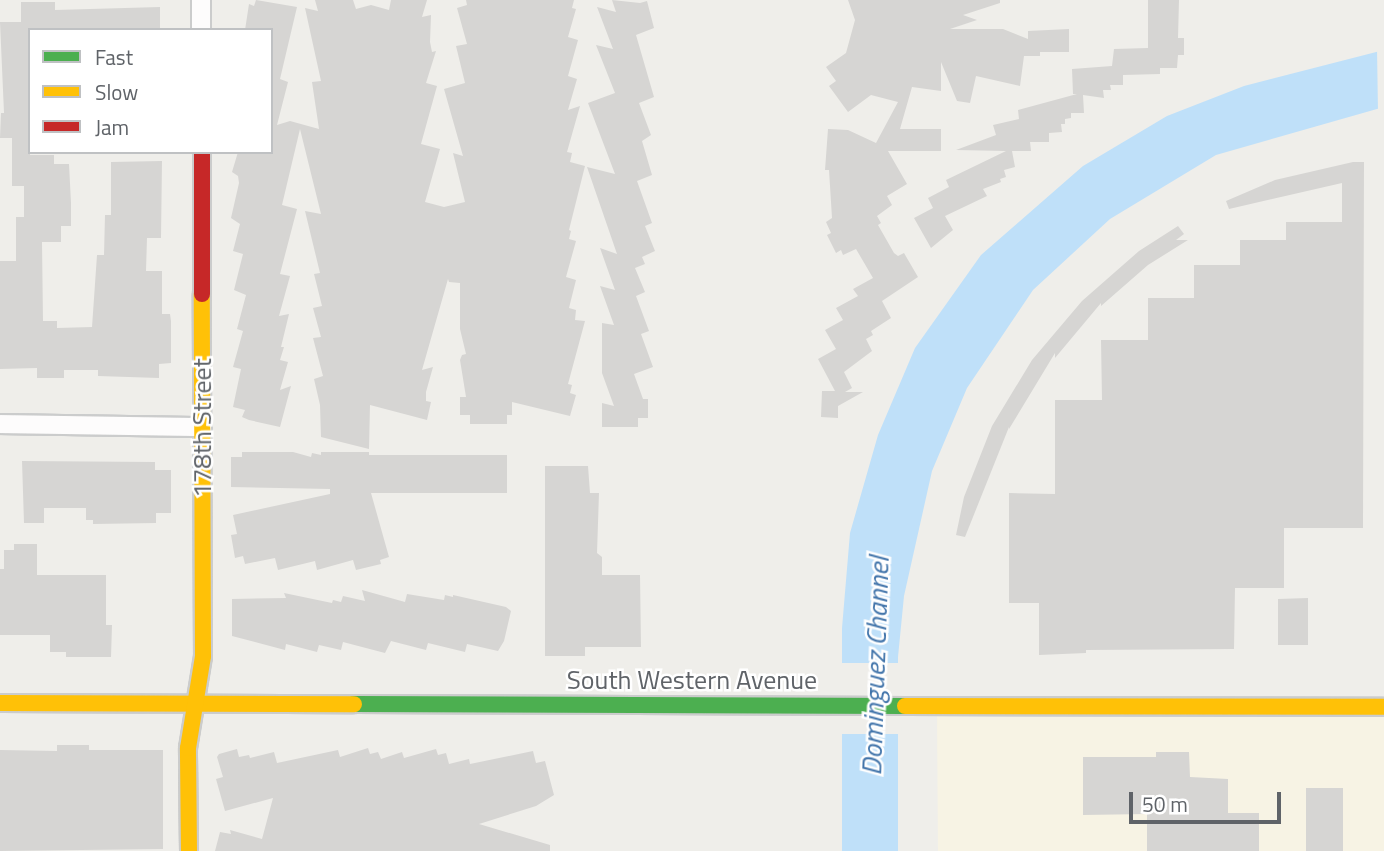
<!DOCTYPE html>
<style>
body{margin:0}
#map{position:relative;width:1384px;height:851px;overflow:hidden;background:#efeeea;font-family:"Titillium Web",sans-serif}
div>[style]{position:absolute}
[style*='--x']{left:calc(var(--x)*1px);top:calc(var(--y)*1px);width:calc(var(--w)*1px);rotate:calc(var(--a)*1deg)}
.commercial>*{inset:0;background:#f7f3e4}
.water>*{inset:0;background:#bfe0f9}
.pier>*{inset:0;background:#efeeea}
.building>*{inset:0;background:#d6d5d3}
.roads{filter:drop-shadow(2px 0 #cbcccc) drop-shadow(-2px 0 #cbcccc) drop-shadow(0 2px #cbcccc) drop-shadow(0 -2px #cbcccc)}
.street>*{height:18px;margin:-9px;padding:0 9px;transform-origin:9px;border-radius:9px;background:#fdfcfc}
.fast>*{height:16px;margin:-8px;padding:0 8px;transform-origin:8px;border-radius:8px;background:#4caf50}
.slow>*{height:16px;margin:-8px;padding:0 8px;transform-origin:8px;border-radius:8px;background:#ffc107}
.jam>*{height:16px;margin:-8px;padding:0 8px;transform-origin:8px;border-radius:8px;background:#c62828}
span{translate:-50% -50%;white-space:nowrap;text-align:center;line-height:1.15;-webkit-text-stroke:5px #fff;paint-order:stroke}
.street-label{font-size:26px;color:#5f6368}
.water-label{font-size:28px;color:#4174aa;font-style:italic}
.legend{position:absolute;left:28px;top:28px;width:245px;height:126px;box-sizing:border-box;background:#fff;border:2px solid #bfc1c3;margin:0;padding:9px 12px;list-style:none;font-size:21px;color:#5f6368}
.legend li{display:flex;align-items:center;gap:14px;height:35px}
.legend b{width:35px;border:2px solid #bfc1c3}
.scale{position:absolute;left:1129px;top:792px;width:152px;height:32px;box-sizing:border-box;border:4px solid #5f6368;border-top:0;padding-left:9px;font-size:21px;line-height:24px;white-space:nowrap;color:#5f6368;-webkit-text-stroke:5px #fff;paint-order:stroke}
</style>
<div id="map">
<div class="commercial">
<div style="clip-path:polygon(937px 713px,1384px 714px,1384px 851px,938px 851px)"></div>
</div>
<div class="water">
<div style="clip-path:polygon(1384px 50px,1384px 107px,1216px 155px,1110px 219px,1033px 290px,967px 388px,932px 471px,904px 596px,898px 657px,898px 851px,842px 851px,842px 628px,850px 533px,878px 435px,915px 348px,981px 255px,1083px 166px,1167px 116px,1244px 86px)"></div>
</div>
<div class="pier">
<div style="clip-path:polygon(1384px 47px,1384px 111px,1378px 112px,1377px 48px)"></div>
<div style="clip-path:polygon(838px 663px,901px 663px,902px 734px,838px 734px)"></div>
</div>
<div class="building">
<div style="clip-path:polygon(256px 0,297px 7px,280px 79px,288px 82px,277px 125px,290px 121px,319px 129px,312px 82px,321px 81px,305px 8px,318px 11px,315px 0,353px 0,356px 9px,371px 5px,389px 10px,391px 0,427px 0,422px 17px,431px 15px,430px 42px,432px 52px,436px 51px,426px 83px,437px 86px,421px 144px,440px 149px,425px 202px,444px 207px,465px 202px,453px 153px,463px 156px,444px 89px,465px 83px,456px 46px,467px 44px,457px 8px,467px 5px,466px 0,574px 0,572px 8px,576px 9px,568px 37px,578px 40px,568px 76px,577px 79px,568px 110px,580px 106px,567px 152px,572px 153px,570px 162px,585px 166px,569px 230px,571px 231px,569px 239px,576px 241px,566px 277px,576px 280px,569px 308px,576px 310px,575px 320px,585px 321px,568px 384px,572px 385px,570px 393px,576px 395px,570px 416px,512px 402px,512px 415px,507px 415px,507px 424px,470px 424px,470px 415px,460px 415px,460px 397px,466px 397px,460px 360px,462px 355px,466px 354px,460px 329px,460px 283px,449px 282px,448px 279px,422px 370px,433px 367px,426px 392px,426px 401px,431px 402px,427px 420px,370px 405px,369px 449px,321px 437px,320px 405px,314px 379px,323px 376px,313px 338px,321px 337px,313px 308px,322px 306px,314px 274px,320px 273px,305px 211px,321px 214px,300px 129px,282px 205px,297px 209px,280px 274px,290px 276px,279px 316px,289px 314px,281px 347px,284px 347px,280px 360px,288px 362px,280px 390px,291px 386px,280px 427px,249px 420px,242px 417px,245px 410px,233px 407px,241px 369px,233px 367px,243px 331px,237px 329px,246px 295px,234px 290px,243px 254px,233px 251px,240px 224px,231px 218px,239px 183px,238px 176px,232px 172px,238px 152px,271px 152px,271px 30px,245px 30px,249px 4px,254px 6px)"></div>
<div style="clip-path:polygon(612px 0,640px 3px,647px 1px,654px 28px,636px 35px,654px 97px,639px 103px,651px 135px,642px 141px,652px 175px,637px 181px,652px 223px,645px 226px,655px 251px,642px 257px,645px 264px,635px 268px,645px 292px,636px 296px,649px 331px,641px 334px,653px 367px,634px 374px,643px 399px,648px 399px,648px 418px,638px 418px,638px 427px,602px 427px,602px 403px,614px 406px,602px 373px,602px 323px,614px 325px,600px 286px,615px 290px,600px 248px,617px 254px,587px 167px,615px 174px,588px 103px,615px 93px,596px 45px,613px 49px,597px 7px,616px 12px)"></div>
<div style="clip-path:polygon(848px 0,1000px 0,1000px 3px,963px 15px,977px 20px,950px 29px,1003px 29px,1028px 39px,1028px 31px,1069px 29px,1069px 52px,1040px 52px,1040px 56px,1024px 56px,1020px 86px,976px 76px,970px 103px,957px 101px,941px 62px,941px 91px,912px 87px,900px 129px,941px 129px,941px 151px,888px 151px,907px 184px,887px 196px,892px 205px,877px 216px,881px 223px,878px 225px,894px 253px,898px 256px,904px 253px,918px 277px,882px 301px,891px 318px,871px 331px,873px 335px,866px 339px,872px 351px,844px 372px,852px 388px,845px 392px,863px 392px,838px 406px,838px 418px,821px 417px,822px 391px,835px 391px,818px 359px,836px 349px,825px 330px,843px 320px,836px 308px,858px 296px,853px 289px,873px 278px,856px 249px,843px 255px,841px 250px,836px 253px,827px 235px,831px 233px,826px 222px,832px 218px,829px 170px,825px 170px,828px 129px,848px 130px,876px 143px,898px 102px,871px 95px,848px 112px,829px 86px,836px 81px,826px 67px,846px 53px,855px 20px)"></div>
<div style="clip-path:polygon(1148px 0,1179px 0,1178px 38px,1184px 38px,1184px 55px,1178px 55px,1177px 68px,1160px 68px,1160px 74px,1123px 75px,1123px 85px,1110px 85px,1111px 90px,1103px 90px,1104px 98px,1083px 95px,1084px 113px,1071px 113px,1071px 118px,1065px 119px,1065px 124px,1061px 124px,1062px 132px,1049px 133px,1049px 142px,1030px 142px,1031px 151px,1012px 151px,1015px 167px,1004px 170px,1006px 177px,1000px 179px,1001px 182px,983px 189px,987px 196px,945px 216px,953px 230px,931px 248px,914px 218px,933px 208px,928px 198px,949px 187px,946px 180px,1006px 151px,956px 150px,996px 135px,993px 125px,1019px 119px,1018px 110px,1077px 94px,1073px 94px,1072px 69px,1112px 66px,1114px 49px,1148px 48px)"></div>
<div style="clip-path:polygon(21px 2px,55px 2px,55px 10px,160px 7px,160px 30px,30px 30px,30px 155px,54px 155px,54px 164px,69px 164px,71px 203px,71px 226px,61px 226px,61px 242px,42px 242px,43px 321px,57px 321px,57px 328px,92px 327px,97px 255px,104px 255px,105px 215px,111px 215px,111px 162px,162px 161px,161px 238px,147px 238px,146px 271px,162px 271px,162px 314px,170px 314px,171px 321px,171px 363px,159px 364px,159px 378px,98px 376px,98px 370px,64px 370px,64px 378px,37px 378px,37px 368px,0 369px,0 261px,16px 261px,16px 217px,24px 217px,24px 186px,12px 186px,12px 138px,0 138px,1px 113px,4px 113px,0 22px,21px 22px)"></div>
<div style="clip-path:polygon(1353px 162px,1364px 162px,1363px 528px,1284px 528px,1284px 588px,1235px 588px,1234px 649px,1086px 650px,1086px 653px,1039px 655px,1039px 603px,1009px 603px,1009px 493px,1055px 494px,1055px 400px,1102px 400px,1101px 340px,1148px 340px,1148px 298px,1194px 298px,1194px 265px,1240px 265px,1240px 240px,1286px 240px,1286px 222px,1342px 222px,1342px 183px,1229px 209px,1226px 201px,1275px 180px)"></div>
<div style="clip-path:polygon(1178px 226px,1184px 234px,1176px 240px,1188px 240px,1148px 265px,1101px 306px,1101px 303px,1055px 358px,1055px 353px,1009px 429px,1009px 427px,965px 537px,956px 535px,964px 497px,992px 426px,1032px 360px,1082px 301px,1139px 251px)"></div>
<div style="clip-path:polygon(242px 452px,293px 452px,311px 457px,312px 453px,321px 455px,321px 452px,369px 452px,369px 455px,507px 455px,507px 493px,371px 493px,389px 557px,380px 560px,381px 564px,356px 570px,353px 560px,317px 570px,315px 561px,278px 570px,275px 558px,245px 564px,243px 556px,235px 558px,231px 535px,237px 534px,233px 515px,330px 494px,330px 489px,231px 487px,231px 457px,242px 457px)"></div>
<div style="clip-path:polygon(22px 461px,155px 462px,155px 470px,171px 470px,171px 513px,156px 513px,156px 523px,93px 524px,93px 520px,86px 520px,86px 508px,44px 508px,44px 523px,24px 523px)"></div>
<div style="clip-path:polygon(545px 466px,588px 466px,590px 493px,599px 493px,597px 553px,602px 557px,602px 575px,640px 575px,641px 647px,585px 647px,585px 656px,545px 656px)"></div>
<div style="clip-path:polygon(14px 544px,37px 544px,37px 575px,106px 575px,106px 625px,112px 625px,111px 657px,66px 657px,66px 652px,50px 652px,50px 635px,0 635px,0 569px,4px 569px,4px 550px,14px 550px)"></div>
<div style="clip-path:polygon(362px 590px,405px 602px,407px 594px,444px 600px,445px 595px,453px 597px,453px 595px,506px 607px,511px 611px,504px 641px,498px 651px,467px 644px,465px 652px,428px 643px,426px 650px,391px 641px,385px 653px,343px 642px,341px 650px,319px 645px,317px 652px,286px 644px,285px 650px,232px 636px,232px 599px,286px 598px,284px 593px,332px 603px,333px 600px,341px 602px,343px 596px,365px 601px)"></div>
<div style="clip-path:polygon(1308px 598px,1308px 645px,1278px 645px,1278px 599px)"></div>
<div style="clip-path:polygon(57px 745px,89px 745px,89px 750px,163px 750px,163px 849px,0 851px,0 750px,57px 751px)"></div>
<div style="clip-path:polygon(368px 748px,370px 754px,378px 752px,381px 759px,402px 752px,404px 758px,436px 749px,438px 755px,446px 753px,449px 764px,469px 759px,470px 764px,533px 751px,536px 763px,545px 761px,554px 795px,536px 806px,479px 824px,550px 845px,550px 851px,215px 851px,220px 832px,231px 834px,230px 830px,262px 839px,273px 798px,225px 811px,216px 779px,223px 777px,217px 757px,219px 754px,237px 749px,239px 757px,249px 755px,250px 758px,274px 752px,277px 763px,338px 750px,340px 757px)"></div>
<div style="clip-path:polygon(1156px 752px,1189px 752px,1190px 777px,1228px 779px,1228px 813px,1259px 813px,1259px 851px,1147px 851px,1147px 814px,1083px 815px,1083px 757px,1156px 757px)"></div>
<div style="clip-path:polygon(1306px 788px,1343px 788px,1343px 851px,1306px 851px)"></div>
</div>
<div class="roads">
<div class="street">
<div style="--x:201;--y:0;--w:30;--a:90"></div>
<div style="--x:0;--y:424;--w:202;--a:0.9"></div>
</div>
<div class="fast">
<div style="--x:354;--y:704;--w:551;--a:0.21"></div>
</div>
<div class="slow">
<div style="--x:0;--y:703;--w:354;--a:0.2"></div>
<div style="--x:905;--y:706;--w:479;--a:0.1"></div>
<div style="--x:189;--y:851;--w:103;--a:-90.6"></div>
<div style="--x:188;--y:748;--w:93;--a:-80.7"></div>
<div style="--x:203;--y:656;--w:362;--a:-90.2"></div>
</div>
<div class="jam">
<div style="--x:202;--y:152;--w:142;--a:90"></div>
</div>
</div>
<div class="street-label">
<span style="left:202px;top:428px;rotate:-90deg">178th Street</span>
<span style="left:692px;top:680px">South Western Avenue</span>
</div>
<div class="water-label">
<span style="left:875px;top:666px;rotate:-88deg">Dominguez Channel</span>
</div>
<ul class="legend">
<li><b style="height:9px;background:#4caf50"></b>Fast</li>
<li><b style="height:9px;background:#ffc107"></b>Slow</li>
<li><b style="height:9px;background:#c62828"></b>Jam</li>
</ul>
<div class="scale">50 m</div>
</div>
